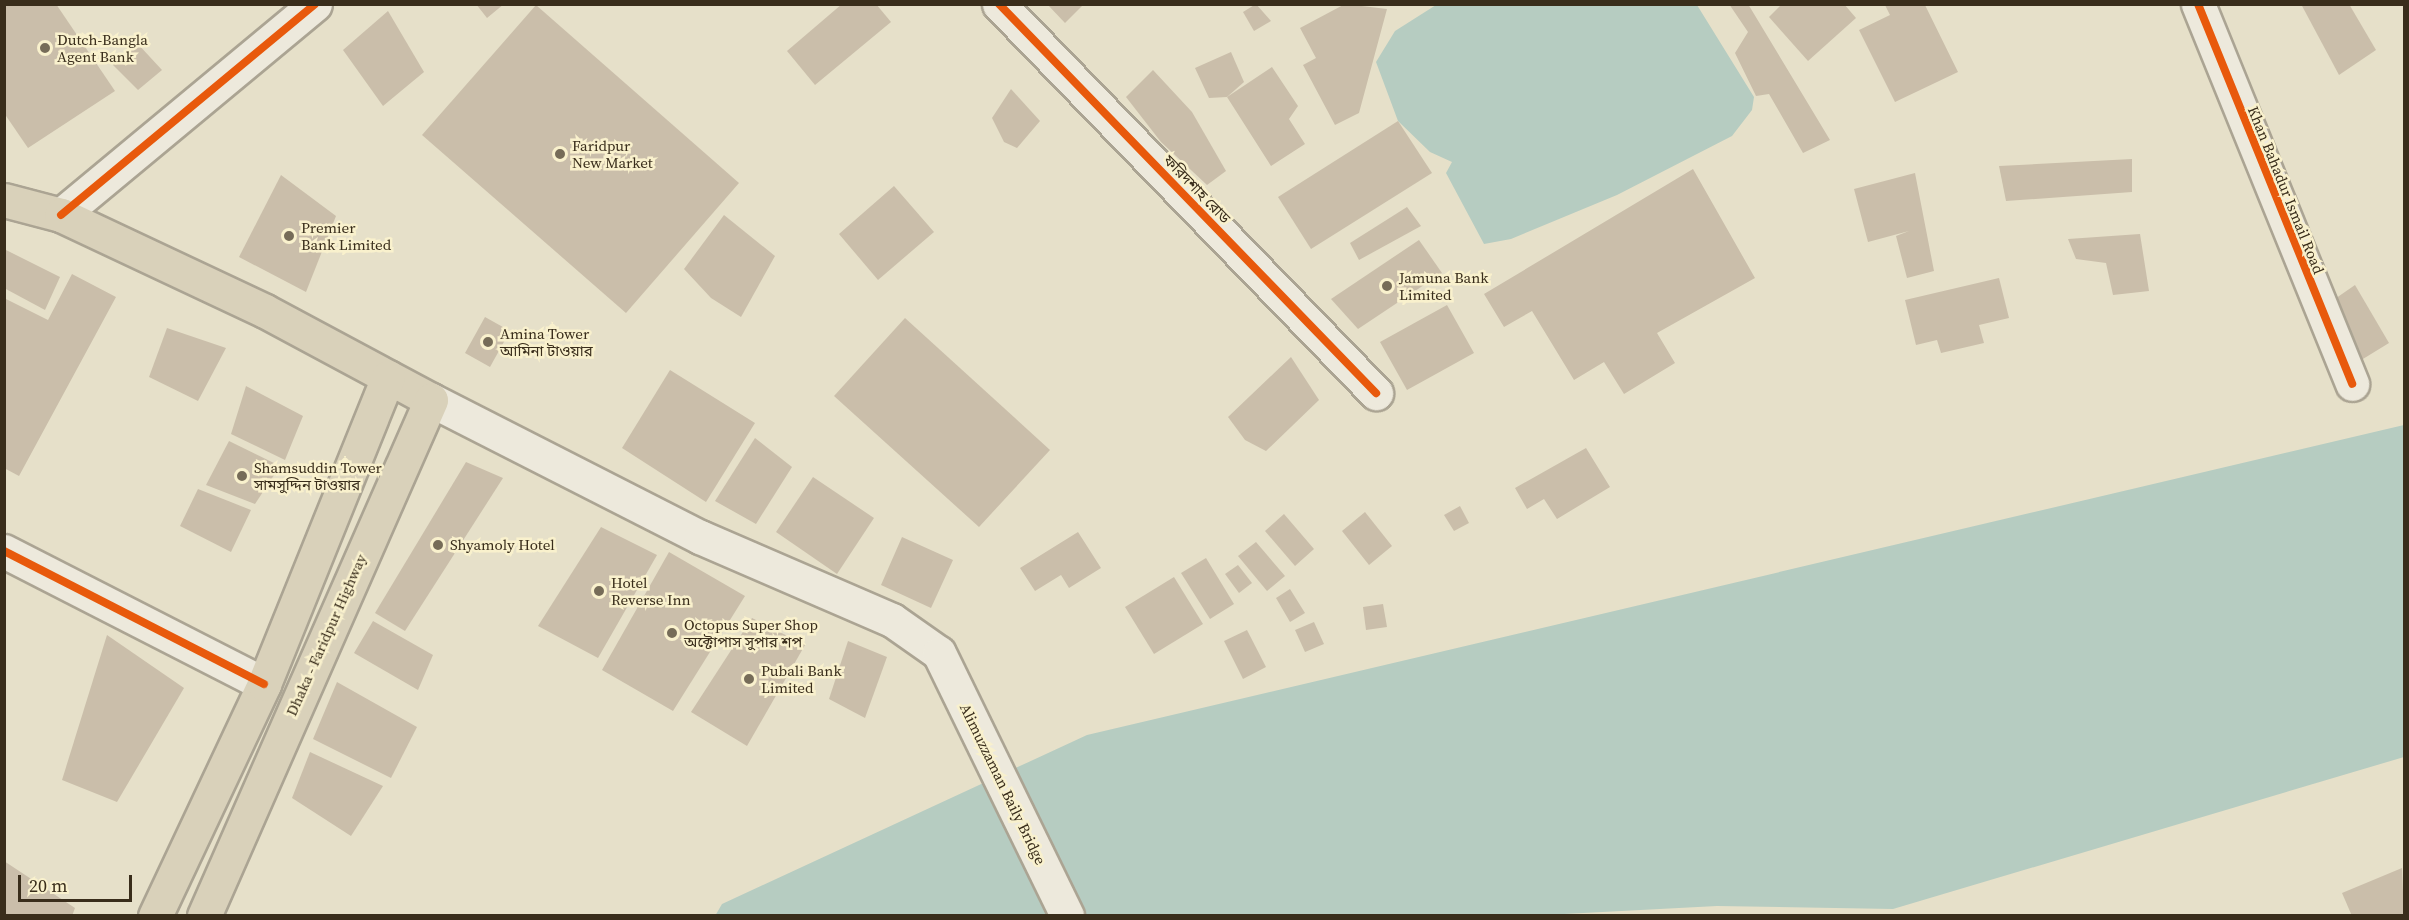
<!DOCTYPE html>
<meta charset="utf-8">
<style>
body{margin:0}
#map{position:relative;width:2409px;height:920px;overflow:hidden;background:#e6e0c9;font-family:"Source Serif 4","Noto Sans Bengali",serif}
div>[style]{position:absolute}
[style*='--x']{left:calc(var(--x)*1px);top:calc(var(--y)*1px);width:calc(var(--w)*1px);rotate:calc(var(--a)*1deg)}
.water>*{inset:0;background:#b6ccc1}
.building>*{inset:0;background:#cabeaa}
.roads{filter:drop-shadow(2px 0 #aba493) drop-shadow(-2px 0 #aba493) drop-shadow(0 2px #aba493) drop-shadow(0 -2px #aba493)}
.street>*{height:33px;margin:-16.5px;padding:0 16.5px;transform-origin:16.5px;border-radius:16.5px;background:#ede9dc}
.secondary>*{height:33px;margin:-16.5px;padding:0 16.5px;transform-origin:16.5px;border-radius:16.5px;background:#ede9dc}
.highway>*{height:33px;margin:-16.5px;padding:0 16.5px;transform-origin:16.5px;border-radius:16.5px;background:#d9d1ba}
.cycleway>*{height:8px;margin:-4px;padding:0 4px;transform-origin:4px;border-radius:4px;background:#e8590c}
.dots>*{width:16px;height:16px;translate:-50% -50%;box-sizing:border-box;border:3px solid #f9f1cd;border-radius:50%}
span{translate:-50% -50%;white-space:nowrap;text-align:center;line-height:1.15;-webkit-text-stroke:5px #f9f1cd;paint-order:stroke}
.poi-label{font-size:15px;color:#392d1b}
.left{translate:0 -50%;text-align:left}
.street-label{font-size:15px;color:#392d1b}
.frame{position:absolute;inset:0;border:6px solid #392d1b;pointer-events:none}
.scale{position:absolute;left:18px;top:875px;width:114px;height:27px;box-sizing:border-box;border:3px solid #392d1b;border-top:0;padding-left:8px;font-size:18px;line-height:21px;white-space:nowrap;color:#392d1b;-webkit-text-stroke:4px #f9f1cd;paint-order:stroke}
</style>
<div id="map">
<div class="water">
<div style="clip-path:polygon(1436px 5px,1697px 5px,1754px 97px,1752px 110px,1732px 136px,1617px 195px,1511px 239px,1484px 244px,1446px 173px,1452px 162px,1430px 152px,1398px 121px,1376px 62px,1395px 31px)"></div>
<div style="clip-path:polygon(2404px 425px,2404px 757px,1893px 909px,1717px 906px,1526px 916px,715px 916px,722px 904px,1087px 735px)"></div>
</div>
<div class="building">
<div style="clip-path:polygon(4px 4px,56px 4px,115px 91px,28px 148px,4px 113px)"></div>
<div style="clip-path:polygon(476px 4px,504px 4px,487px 18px)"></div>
<div style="clip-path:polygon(842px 4px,876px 4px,891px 22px,815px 85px,787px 51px)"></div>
<div style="clip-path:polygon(1047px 4px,1084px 4px,1065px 23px)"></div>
<div style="clip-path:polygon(1256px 4px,1271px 21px,1254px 31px,1243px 12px)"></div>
<div style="clip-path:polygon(1345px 4px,1387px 9px,1359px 113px,1335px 125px,1303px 65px,1316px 58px,1300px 28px)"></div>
<div style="clip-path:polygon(1729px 4px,1748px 4px,1830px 140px,1803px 153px,1769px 94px,1756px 96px,1735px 53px,1748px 32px)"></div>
<div style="clip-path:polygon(1782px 4px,1844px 4px,1856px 18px,1808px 61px,1769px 17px)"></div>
<div style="clip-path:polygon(2301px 4px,2349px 4px,2376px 50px,2339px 75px)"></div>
<div style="clip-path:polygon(536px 5px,739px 183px,626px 313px,422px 135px)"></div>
<div style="clip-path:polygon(1885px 5px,1925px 5px,1958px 72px,1895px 102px,1859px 30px,1890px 15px)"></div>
<div style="clip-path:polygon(388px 11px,424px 72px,383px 106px,343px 50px)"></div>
<div style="clip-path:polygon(137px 43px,162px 70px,138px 90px,113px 65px)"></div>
<div style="clip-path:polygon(1231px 52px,1244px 82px,1227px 97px,1209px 98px,1195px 68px)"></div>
<div style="clip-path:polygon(1272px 67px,1298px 106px,1289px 119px,1305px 144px,1271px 166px,1227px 97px)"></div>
<div style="clip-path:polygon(1153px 70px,1192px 112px,1226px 171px,1207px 185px,1161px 142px,1126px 97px)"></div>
<div style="clip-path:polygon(1011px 89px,1040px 121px,1017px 148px,1004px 142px,992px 118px)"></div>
<div style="clip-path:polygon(1398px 121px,1432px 173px,1311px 249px,1278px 197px)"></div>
<div style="clip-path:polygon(2132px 159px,2132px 192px,2006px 201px,1999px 166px)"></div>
<div style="clip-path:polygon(1693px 169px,1755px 278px,1657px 333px,1675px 363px,1624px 394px,1604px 362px,1574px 380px,1532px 311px,1504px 327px,1484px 294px)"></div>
<div style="clip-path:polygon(1915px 173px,1934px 271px,1907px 278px,1896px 236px,1909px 231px,1868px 242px,1854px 189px)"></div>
<div style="clip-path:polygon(281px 175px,336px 216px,306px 292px,239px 257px)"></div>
<div style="clip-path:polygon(894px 186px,934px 232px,878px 280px,839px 234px)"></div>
<div style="clip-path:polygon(1407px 207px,1421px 226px,1359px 260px,1350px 243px)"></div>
<div style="clip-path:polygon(724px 215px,775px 256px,741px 317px,711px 298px,684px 269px)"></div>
<div style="clip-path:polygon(2140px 234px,2149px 291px,2113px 295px,2106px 263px,2076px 259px,2068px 239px)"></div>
<div style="clip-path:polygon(1419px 240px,1442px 273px,1358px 329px,1331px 299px)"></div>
<div style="clip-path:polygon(4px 249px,60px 277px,45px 310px,4px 288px)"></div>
<div style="clip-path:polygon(72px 274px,116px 297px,19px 476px,4px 468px,4px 298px,48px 320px)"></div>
<div style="clip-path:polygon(1999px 278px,2009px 318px,1979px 325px,1984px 343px,1941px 353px,1937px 340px,1916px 345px,1905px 300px)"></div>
<div style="clip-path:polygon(2355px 285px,2389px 343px,2358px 362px,2329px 303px)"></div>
<div style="clip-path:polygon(1447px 305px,1474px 353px,1407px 390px,1380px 342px)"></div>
<div style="clip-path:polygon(485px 317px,510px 331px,490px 367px,465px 353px)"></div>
<div style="clip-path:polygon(905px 318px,1050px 450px,979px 527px,834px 396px)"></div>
<div style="clip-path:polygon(167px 328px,226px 348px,198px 401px,149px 377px)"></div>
<div style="clip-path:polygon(1291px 357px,1319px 400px,1266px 451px,1245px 440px,1228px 417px)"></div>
<div style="clip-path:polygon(670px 370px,755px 423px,706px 502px,622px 448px)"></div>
<div style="clip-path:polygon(246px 386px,303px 416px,285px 460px,231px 434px)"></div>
<div style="clip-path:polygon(755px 438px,792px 467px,756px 524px,715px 501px)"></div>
<div style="clip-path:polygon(229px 441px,280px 466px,255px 504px,206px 485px)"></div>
<div style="clip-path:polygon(1586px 448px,1610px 487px,1557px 519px,1544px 499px,1527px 509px,1515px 488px)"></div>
<div style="clip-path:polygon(466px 462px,503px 478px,405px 631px,375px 613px)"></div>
<div style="clip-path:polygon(813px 477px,874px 518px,837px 574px,776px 532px)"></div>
<div style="clip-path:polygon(198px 489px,251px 510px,231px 552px,180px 526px)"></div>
<div style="clip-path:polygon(1460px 506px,1469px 523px,1454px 531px,1444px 515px)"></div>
<div style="clip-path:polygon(1365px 512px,1392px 546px,1369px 565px,1342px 531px)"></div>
<div style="clip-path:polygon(1284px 514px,1314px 549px,1295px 566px,1265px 531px)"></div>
<div style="clip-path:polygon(601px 527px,657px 555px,598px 658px,538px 626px)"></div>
<div style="clip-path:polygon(1078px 532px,1101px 568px,1069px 588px,1061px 575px,1035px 591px,1020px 568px)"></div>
<div style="clip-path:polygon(902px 537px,953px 560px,931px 608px,881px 585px)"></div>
<div style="clip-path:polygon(1256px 542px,1285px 576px,1267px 591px,1238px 556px)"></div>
<div style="clip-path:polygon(669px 552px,745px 596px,673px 711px,602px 670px)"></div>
<div style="clip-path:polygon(1206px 558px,1234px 604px,1210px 619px,1181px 573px)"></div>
<div style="clip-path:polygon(1238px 565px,1252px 583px,1239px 593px,1225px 574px)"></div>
<div style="clip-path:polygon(1174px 577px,1203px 624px,1154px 654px,1125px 607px)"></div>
<div style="clip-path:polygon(1290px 589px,1305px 613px,1290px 622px,1276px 598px)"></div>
<div style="clip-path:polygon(1383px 604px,1387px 627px,1366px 630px,1363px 607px)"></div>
<div style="clip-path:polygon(752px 618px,805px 645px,747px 746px,691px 712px)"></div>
<div style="clip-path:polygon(373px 621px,433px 655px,418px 690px,354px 653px)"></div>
<div style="clip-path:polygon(1314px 622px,1324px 644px,1305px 652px,1295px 630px)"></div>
<div style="clip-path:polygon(1247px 630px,1266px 667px,1243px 679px,1224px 641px)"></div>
<div style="clip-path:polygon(107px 635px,184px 688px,117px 802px,62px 780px)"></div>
<div style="clip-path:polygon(848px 641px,887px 657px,865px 718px,829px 699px)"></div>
<div style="clip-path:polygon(337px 682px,417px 727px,391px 778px,313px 739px)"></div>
<div style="clip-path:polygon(310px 752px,383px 786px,351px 836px,292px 798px)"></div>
<div style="clip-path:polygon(4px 861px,75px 908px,72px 916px,4px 916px)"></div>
<div style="clip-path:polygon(2402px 868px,2404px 916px,2352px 916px,2342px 893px)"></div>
</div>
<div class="roads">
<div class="street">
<div style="--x:999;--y:4;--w:542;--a:45.9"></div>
<div style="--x:2198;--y:4;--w:410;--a:67.9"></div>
<div style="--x:61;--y:215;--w:330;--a:-39.7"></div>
<div style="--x:4;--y:551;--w:292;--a:27.1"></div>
</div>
<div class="secondary">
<div style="--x:431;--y:400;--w:302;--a:27"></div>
<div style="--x:700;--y:537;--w:209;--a:23.4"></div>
<div style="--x:892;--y:620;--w:57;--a:35.1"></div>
<div style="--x:939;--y:653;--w:292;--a:64"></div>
</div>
<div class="highway">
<div style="--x:4;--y:200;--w:59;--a:14.7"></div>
<div style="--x:61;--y:215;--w:225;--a:25.2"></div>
<div style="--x:265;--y:311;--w:188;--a:28.2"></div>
<div style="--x:431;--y:400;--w:564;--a:113.75"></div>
<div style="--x:155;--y:916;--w:256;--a:-64.8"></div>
<div style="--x:264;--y:684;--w:331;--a:-68"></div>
</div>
</div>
<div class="cycleway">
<div style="--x:999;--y:4;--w:542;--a:45.9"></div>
<div style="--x:2198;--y:4;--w:410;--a:67.9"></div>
<div style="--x:61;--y:215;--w:330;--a:-39.7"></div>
<div style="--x:4;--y:551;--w:292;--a:27.1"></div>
</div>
<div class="dots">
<div style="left:45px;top:48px;background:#766c58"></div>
<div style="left:560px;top:154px;background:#766c58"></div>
<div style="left:289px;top:236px;background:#766c58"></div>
<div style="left:1387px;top:286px;background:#766c58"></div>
<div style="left:488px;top:342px;background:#766c58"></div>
<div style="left:242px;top:476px;background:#766c58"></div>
<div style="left:438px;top:545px;background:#766c58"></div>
<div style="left:599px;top:591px;background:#766c58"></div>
<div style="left:672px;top:633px;background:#766c58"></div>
<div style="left:749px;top:679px;background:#766c58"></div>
</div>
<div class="poi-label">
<span class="left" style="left:57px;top:48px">Dutch-Bangla<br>Agent Bank</span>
<span class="left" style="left:572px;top:154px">Faridpur<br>New Market</span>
<span class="left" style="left:301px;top:236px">Premier<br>Bank Limited</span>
<span class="left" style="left:1399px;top:286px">Jamuna Bank<br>Limited</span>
<span class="left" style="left:500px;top:342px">Amina Tower<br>আমিনা টাওয়ার</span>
<span class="left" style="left:254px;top:476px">Shamsuddin Tower<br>সামসুদ্দিন টাওয়ার</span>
<span class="left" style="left:450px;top:545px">Shyamoly Hotel</span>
<span class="left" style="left:611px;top:591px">Hotel<br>Reverse Inn</span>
<span class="left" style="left:684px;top:633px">Octopus Super Shop<br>অক্টোপাস সুপার শপ</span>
<span class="left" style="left:761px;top:679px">Pubali Bank<br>Limited</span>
</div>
<div class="street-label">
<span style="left:1197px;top:189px;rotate:46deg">ফরিদশাহ রোড</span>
<span style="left:2286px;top:190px;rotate:68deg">Khan Bahadur Ismail Road</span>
<span style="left:326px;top:635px;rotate:-66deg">Dhaka - Faridpur Highway</span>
<span style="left:1003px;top:784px;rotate:64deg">Alimuzzaman Baily Bridge</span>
</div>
<div class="frame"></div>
<div class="scale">20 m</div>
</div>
